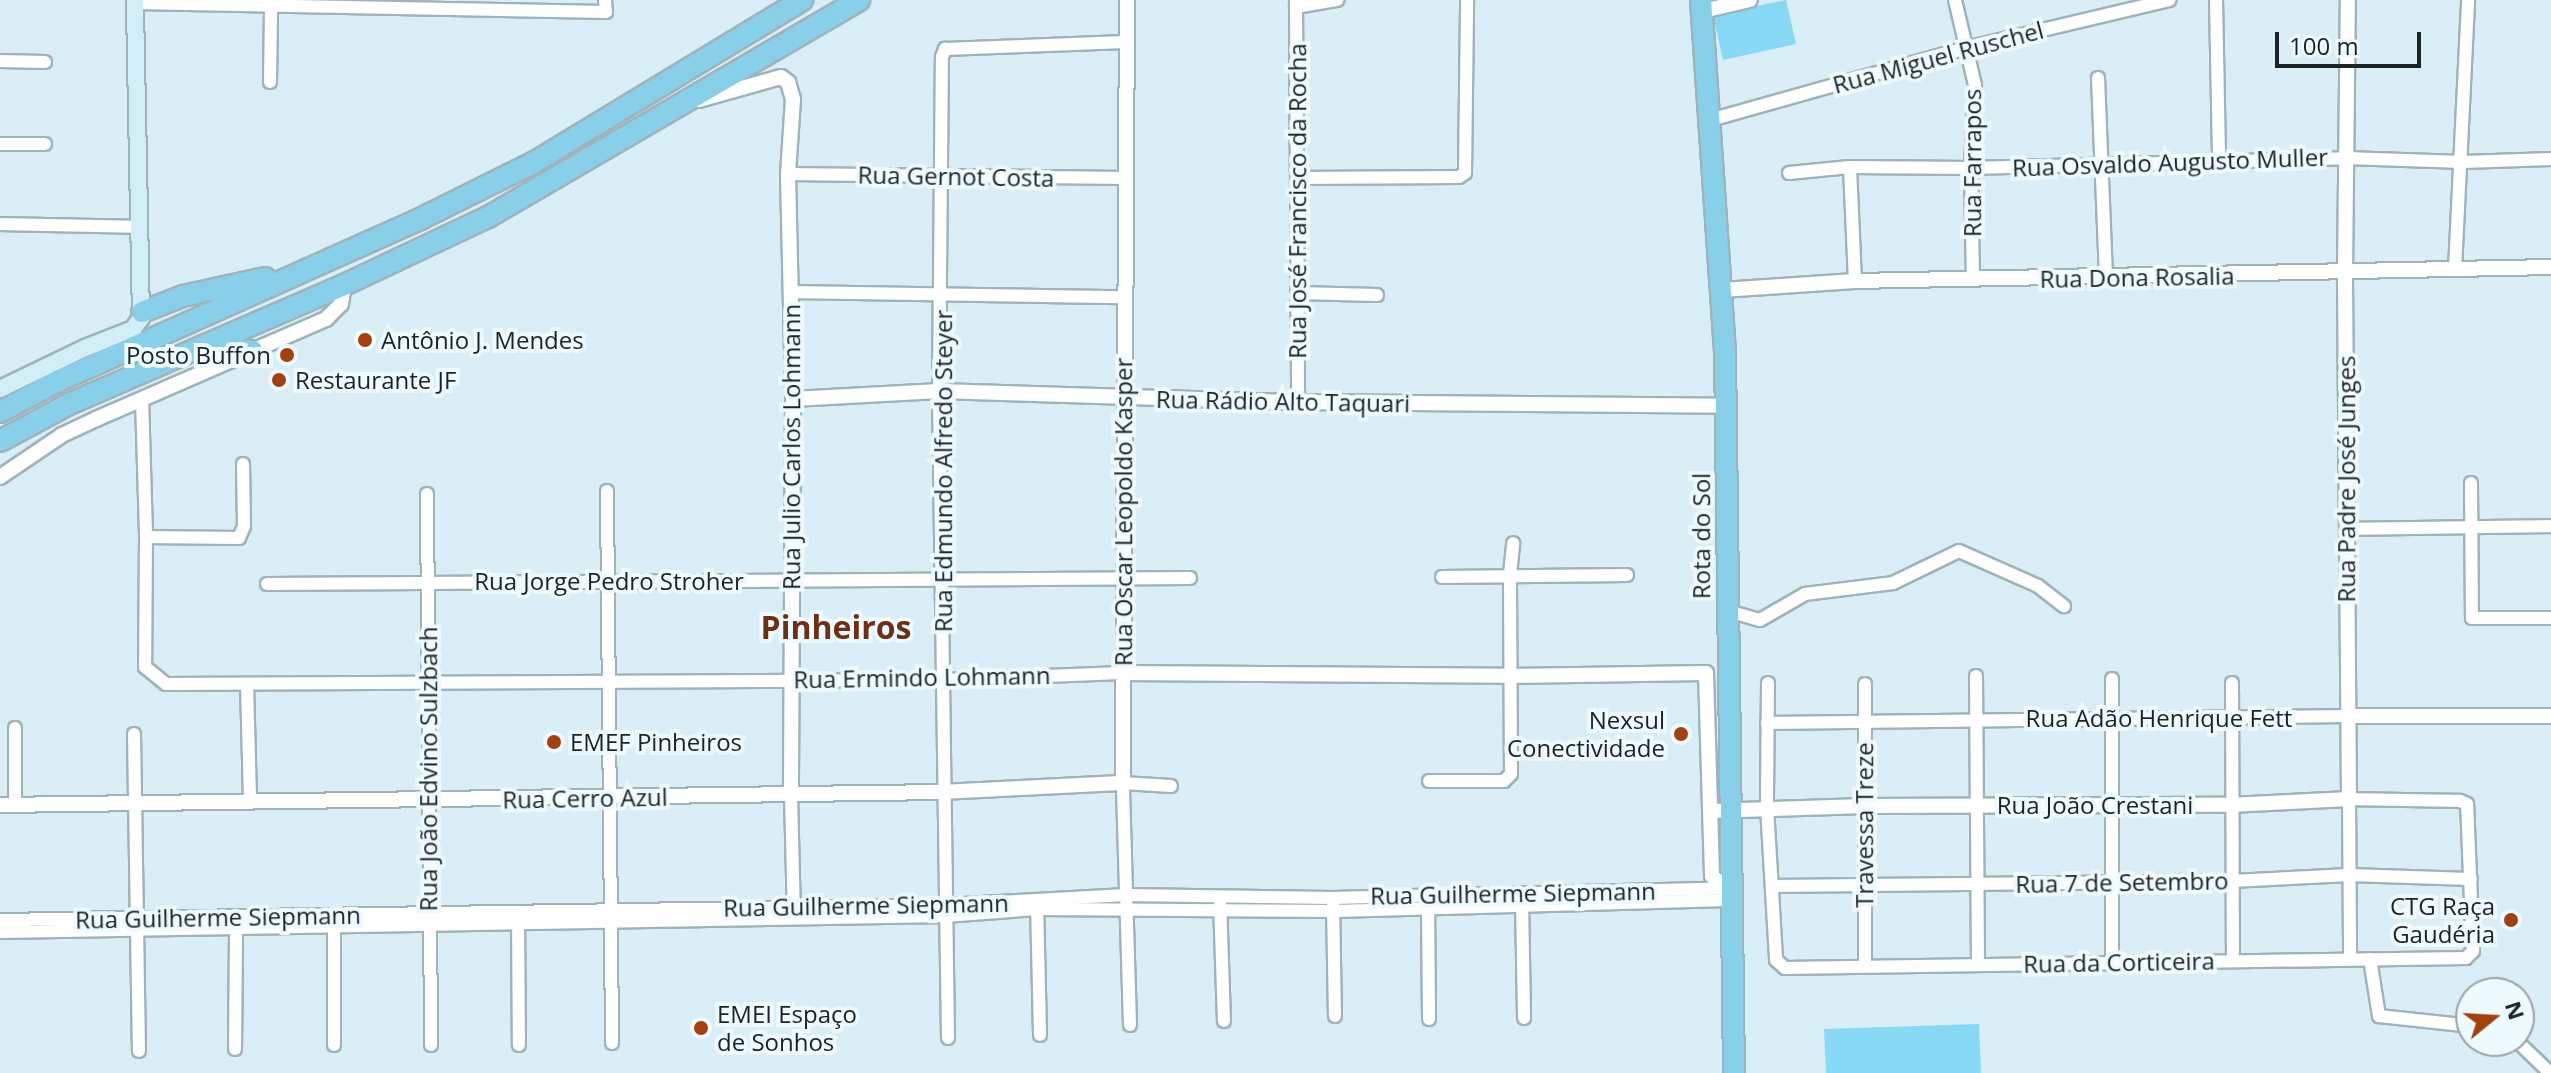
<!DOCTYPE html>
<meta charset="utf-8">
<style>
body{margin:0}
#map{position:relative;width:2551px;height:1073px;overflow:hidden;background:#d9eef7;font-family:"Open Sans",sans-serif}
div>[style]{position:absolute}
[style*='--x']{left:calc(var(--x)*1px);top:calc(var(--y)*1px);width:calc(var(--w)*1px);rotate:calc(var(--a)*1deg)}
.green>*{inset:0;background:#87d9f6}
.roads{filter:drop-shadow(2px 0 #9fb3bb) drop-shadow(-2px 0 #9fb3bb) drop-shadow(0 2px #9fb3bb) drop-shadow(0 -2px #9fb3bb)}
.minor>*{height:12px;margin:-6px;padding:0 6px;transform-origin:6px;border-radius:6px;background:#fff}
.tertiary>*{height:14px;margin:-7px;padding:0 7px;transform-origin:7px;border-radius:7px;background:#fff}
.secondary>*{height:16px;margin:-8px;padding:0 8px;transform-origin:8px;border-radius:8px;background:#d2eef7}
.trunk>*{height:20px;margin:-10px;padding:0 10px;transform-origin:10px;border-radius:10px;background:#88d0ea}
.dots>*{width:22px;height:22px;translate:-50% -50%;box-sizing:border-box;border:4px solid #edfaff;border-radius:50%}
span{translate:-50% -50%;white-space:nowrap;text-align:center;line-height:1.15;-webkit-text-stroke:8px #edfaff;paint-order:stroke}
.street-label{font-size:24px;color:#1b2326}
.poi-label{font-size:24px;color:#1b2326}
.left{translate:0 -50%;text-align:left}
.right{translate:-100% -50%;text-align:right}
.district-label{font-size:32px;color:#6f2f12;font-weight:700}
.north{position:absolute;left:2455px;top:977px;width:80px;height:80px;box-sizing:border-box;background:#edfaff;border:2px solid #99a4a8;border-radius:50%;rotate:72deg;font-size:22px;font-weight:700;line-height:32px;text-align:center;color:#1b2326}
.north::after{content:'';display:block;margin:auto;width:28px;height:36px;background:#a4400c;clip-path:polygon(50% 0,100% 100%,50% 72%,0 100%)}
.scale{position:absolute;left:2275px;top:32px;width:146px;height:36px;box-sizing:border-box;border:4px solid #1b2326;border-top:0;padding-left:10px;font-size:24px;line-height:28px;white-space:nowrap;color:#1b2326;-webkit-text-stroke:6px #edfaff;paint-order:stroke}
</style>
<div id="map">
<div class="green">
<div style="clip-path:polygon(1786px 0,1796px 44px,1723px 60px,1713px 15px)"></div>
<div style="clip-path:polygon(1979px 1024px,1981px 1073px,1826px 1073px,1824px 1029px)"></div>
</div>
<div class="roads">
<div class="minor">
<div style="--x:1296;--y:0;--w:402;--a:89.7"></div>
<div style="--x:1955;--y:0;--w:87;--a:76.8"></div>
<div style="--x:1975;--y:85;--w:83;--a:92.8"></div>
<div style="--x:1971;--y:168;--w:111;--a:89"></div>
<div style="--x:2216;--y:0;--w:161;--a:88.9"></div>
<div style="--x:135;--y:3;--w:471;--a:1.1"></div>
<div style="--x:606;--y:12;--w:12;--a:-95"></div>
<div style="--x:1296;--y:7;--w:42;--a:-9.7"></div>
<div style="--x:0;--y:61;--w:45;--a:1.3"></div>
<div style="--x:2098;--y:78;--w:200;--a:87.7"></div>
<div style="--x:270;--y:82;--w:76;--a:-89.2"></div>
<div style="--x:1710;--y:120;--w:266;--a:-15.7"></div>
<div style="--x:1966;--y:48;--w:209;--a:-13.3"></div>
<div style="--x:0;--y:144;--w:45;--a:0"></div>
<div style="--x:1850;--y:167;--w:114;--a:87.5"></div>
<div style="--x:1789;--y:173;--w:61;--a:-5.6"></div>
<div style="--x:1850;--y:167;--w:121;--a:0.5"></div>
<div style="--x:1971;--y:168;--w:376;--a:-1.5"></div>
<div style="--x:2347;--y:158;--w:116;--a:2"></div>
<div style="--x:2463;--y:162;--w:88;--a:-2"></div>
<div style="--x:788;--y:174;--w:336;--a:0.7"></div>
<div style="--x:1298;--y:178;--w:161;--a:-0.4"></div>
<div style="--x:1459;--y:177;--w:7;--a:-34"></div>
<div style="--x:1465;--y:173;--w:173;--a:-89.3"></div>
<div style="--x:0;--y:224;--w:139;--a:1.2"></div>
<div style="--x:2455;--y:269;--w:269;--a:-87.2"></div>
<div style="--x:790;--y:292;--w:333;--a:0.9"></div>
<div style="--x:1298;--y:293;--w:79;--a:1.5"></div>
<div style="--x:142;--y:399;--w:138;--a:88.3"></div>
<div style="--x:146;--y:537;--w:130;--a:90.4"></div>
<div style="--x:145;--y:667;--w:27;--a:39"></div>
<div style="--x:166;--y:684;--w:779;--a:-0.29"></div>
<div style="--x:945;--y:680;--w:177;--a:-2.3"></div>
<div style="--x:2471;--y:483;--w:135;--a:89.6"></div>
<div style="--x:2472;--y:618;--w:79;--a:0"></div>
<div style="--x:607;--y:491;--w:552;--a:89.48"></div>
<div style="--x:427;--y:494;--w:551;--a:89.58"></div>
<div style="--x:2347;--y:529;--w:204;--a:-0.8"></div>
<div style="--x:146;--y:537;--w:93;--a:0.6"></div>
<div style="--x:239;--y:538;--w:13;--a:-67"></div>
<div style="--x:244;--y:526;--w:62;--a:-90.9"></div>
<div style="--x:1442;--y:577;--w:185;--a:-0.6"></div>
<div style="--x:267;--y:584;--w:923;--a:-0.37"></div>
<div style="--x:1728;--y:611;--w:33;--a:16"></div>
<div style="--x:1760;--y:620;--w:52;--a:-30"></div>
<div style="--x:1805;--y:594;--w:89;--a:-7.1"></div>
<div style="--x:1893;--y:583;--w:73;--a:-25.9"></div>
<div style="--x:1959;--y:551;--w:86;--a:23.9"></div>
<div style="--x:2038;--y:586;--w:33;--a:38"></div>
<div style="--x:1976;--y:676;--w:289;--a:89.6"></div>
<div style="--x:1768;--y:683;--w:124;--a:90.5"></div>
<div style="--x:1767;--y:807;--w:153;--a:86.6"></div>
<div style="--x:1776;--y:960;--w:12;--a:42"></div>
<div style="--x:1785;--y:968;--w:681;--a:-0.84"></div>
<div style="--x:2466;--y:958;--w:10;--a:-45"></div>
<div style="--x:2473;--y:951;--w:147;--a:-92.3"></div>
<div style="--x:2467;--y:804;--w:8;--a:-157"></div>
<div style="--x:2460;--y:801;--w:111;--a:-179"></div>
<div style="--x:2349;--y:799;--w:160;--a:89.6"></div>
<div style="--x:2232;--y:683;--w:276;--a:89.8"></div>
<div style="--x:247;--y:684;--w:118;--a:88.5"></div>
<div style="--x:1767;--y:723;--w:581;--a:-0.69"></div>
<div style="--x:15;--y:728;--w:77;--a:90"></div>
<div style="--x:134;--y:734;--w:317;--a:89.1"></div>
<div style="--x:1429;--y:781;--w:75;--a:0"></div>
<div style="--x:1504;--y:781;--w:10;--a:-45"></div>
<div style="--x:1511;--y:774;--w:200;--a:-90.3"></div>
<div style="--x:1510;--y:574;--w:31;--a:-84"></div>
<div style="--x:791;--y:795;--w:120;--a:88.6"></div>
<div style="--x:1772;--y:886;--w:459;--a:-0.6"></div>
<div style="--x:2231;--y:881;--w:118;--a:-2.9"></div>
<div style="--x:2349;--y:875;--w:122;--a:1.9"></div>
<div style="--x:1522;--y:900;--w:118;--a:89"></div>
<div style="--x:1220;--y:901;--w:120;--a:88.1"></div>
<div style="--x:1037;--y:902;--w:133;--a:88.7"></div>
<div style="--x:1428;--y:902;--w:117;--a:89.5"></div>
<div style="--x:1333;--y:903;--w:113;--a:89"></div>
<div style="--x:518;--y:915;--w:130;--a:89.6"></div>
<div style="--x:0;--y:920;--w:945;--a:-0.91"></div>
<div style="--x:945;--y:905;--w:181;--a:-3.2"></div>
<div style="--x:1126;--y:895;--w:206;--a:0.8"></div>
<div style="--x:1332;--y:898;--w:399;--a:-1.4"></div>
<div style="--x:0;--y:932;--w:945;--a:-0.97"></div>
<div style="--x:945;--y:916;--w:92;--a:-4.4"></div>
<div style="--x:1037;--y:909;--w:296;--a:0.4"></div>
<div style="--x:1333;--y:911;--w:398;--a:-1.6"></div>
<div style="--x:2370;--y:959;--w:58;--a:81"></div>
<div style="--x:2379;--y:1016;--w:93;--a:6.2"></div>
<div style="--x:2112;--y:963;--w:284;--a:-90"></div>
<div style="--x:1865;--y:966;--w:282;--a:-90"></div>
<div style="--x:1130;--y:1025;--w:242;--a:-91.7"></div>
<div style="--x:1123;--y:783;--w:48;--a:3.6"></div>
<div style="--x:948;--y:1038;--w:647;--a:-90.8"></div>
<div style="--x:939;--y:391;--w:334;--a:-89.5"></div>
<div style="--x:942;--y:57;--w:9;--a:-69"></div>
<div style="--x:945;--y:49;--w:180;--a:-2.2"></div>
<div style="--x:2517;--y:1041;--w:46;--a:44.1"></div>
<div style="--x:334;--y:1045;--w:127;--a:-90"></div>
<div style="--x:235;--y:1049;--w:126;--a:-89.5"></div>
</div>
<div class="tertiary">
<div style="--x:1703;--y:11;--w:48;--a:-13.2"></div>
<div style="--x:699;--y:100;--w:85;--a:-15.7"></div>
<div style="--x:781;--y:77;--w:9;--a:36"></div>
<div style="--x:788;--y:82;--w:18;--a:74"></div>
<div style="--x:793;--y:99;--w:75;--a:93.8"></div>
<div style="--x:788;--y:174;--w:225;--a:88.7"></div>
<div style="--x:793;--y:399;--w:396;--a:90.3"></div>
<div style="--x:1722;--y:290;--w:133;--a:-3.9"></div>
<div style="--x:1855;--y:281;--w:696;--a:-1.15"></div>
<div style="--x:793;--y:399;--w:146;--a:-3.1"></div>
<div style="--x:939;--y:391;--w:359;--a:1.8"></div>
<div style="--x:1298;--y:402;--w:429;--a:0.5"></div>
<div style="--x:0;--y:477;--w:75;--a:-34.1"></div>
<div style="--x:62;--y:435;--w:38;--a:-25"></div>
<div style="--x:96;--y:419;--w:251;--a:-23.5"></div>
<div style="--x:326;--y:319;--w:21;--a:-45"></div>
<div style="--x:341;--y:304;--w:19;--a:-81"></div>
<div style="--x:1122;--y:673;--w:388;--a:0.4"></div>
<div style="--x:1510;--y:676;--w:196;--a:-0.9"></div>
<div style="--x:1706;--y:673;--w:203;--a:88.3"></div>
<div style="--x:1712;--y:876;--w:9;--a:41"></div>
<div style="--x:1719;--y:882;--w:12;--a:0"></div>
<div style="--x:2348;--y:716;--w:203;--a:0"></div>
<div style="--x:0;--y:805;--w:943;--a:-0.79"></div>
<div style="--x:943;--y:792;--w:180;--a:-2.9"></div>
<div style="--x:1123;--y:783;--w:783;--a:-89.71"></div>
<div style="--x:1711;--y:811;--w:153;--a:-1.9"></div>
<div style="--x:1864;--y:806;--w:366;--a:-0.2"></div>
<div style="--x:2230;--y:805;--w:119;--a:-2.9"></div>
<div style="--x:2349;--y:799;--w:526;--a:-90.44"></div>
<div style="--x:2345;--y:273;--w:273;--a:-89.4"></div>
</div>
<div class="secondary">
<div style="--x:0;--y:389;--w:94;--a:-25.8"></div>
<div style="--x:85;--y:348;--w:52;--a:-21.6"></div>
<div style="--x:133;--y:329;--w:14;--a:-54"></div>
<div style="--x:141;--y:318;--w:318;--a:-91.1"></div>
</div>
<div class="trunk">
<div style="--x:1701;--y:0;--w:351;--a:86.1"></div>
<div style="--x:1725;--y:350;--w:723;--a:89.29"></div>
<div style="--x:142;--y:312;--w:44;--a:-21.3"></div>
<div style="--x:183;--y:296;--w:84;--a:-12.4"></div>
<div style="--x:202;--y:347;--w:51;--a:4.5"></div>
<div style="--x:0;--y:412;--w:66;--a:-28.1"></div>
<div style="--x:58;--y:381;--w:397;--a:-24.1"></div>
<div style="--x:420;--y:219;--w:126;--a:-26.4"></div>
<div style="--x:533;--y:163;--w:315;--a:-31.2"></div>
<div style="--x:0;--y:441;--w:78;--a:-28.2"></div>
<div style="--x:69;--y:404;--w:300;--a:-23.4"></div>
<div style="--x:344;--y:285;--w:159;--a:-25.3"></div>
<div style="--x:488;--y:217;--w:430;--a:-30.3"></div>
</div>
</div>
<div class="dots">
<div style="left:365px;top:340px;background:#a4400c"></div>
<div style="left:287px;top:355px;background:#a4400c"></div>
<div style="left:279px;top:380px;background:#a4400c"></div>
<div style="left:1681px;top:734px;background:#a4400c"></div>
<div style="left:554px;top:742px;background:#a4400c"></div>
<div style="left:2511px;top:920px;background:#a4400c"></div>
<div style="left:701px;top:1028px;background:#a4400c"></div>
</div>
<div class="street-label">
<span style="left:1938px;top:57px;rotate:-15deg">Rua Miguel Ruschel</span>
<span style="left:2170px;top:162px;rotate:-2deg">Rua Osvaldo Augusto Muller</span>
<span style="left:1972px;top:163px;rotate:-90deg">Rua Farrapos</span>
<span style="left:956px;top:176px;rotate:1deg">Rua Gernot Costa</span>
<span style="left:1297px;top:201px;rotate:-90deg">Rua José Francisco da Rocha</span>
<span style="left:2137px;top:277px;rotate:-1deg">Rua Dona Rosalia</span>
<span style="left:1283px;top:401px;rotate:1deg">Rua Rádio Alto Taquari</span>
<span style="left:791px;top:447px;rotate:-90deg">Rua Julio Carlos Lohmann</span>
<span style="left:943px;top:471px;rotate:-90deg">Rua Edmundo Alfredo Steyer</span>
<span style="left:2346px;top:479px;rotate:-90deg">Rua Padre José Junges</span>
<span style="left:1123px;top:512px;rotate:-90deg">Rua Oscar Leopoldo Kasper</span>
<span style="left:1701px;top:536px;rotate:-90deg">Rota do Sol</span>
<span style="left:609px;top:581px">Rua Jorge Pedro Stroher</span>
<span style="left:922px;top:677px;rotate:-1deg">Rua Ermindo Lohmann</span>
<span style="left:2159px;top:718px">Rua Adão Henrique Fett</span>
<span style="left:428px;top:769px;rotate:-90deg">Rua João Edvino Sulzbach</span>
<span style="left:585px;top:798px;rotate:-1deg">Rua Cerro Azul</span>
<span style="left:2095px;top:805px">Rua João Crestani</span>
<span style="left:1864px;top:825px;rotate:-90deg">Travessa Treze</span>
<span style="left:2122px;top:882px;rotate:-1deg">Rua 7 de Setembro</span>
<span style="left:1513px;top:893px;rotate:-1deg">Rua Guilherme Siepmann</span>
<span style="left:866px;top:905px;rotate:-1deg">Rua Guilherme Siepmann</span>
<span style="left:218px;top:917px;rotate:-1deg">Rua Guilherme Siepmann</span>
<span style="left:2119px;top:962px;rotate:-1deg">Rua da Corticeira</span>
</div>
<div class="poi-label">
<span class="left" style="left:381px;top:340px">Antônio J. Mendes</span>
<span class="right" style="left:271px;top:355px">Posto Buffon</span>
<span class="left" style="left:295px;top:380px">Restaurante JF</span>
<span class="right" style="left:1665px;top:734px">Nexsul<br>Conectividade</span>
<span class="left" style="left:570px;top:742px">EMEF Pinheiros</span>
<span class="right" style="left:2495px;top:920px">CTG Raça<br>Gaudéria</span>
<span class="left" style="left:717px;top:1028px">EMEI Espaço<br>de Sonhos</span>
</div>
<div class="district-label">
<span style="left:836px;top:627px">Pinheiros</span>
</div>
<div class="north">N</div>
<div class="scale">100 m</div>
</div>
